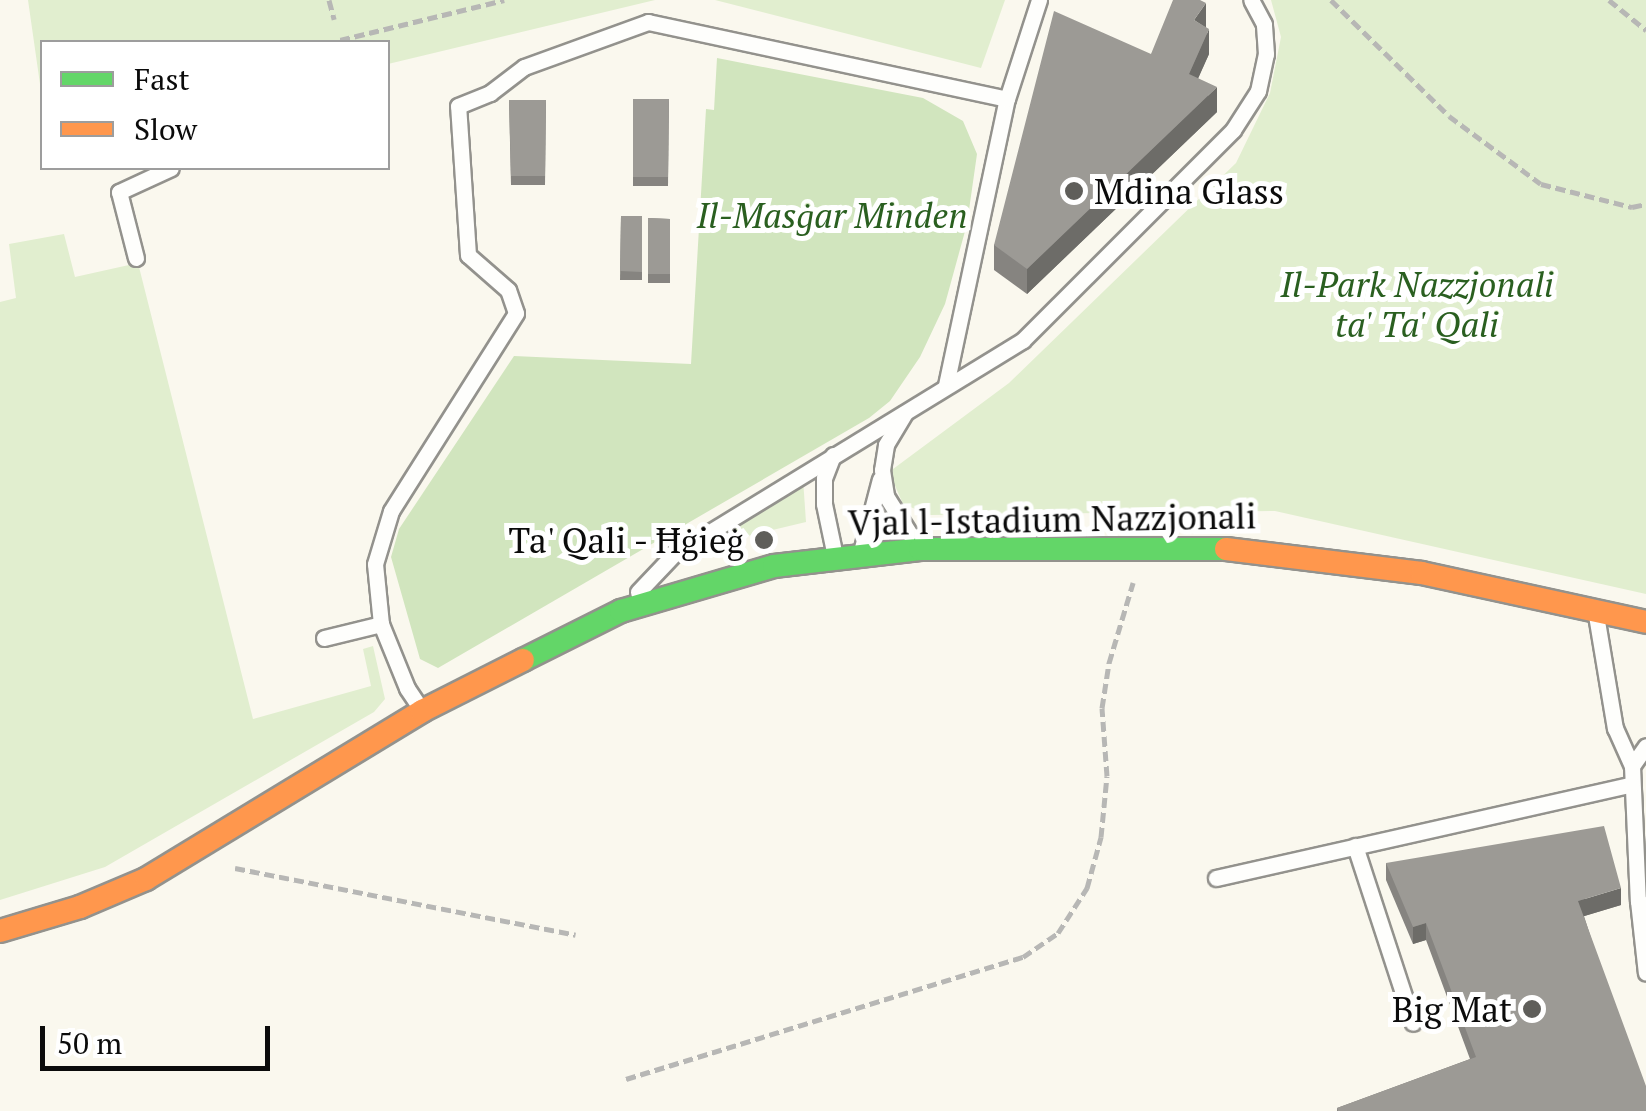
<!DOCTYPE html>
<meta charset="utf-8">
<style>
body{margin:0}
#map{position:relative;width:1646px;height:1111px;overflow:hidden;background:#faf8ee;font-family:"PT Serif",serif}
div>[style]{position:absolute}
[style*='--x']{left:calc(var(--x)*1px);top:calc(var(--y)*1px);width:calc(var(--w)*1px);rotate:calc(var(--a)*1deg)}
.green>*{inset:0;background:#e1eecf}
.forest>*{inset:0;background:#d1e5be}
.path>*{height:5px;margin-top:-2.5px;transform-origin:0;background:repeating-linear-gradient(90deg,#b7b7b5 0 10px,transparent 0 15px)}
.roads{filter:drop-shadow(2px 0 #93928d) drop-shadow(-2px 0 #93928d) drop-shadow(0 2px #93928d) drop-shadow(0 -2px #93928d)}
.lane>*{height:15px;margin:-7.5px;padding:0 7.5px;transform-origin:7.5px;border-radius:7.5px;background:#fefefc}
.fast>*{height:22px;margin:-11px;padding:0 11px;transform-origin:11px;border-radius:11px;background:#63d668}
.slow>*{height:22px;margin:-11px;padding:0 11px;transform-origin:11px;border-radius:11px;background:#ff974d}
.wall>*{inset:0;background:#868480}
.shaded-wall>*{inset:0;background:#6d6c68}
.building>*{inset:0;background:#9c9a95}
.dots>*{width:28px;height:28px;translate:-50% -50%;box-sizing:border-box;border:5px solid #fff;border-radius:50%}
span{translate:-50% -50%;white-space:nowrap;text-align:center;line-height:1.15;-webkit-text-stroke:10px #fff;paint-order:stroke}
.poi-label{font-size:35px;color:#0b0b0b}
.left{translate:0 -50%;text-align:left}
.right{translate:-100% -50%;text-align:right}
.park-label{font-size:35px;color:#2a5f20;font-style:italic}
.street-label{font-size:35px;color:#0b0b0b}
.legend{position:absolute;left:40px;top:40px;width:350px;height:130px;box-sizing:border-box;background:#fff;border:2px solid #9d9d9d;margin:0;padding:12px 18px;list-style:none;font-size:30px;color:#0b0b0b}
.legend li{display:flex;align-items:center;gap:20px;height:50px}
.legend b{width:50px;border:2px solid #9d9d9d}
.scale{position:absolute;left:40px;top:1026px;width:230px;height:45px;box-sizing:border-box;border:5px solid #0b0b0b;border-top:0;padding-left:12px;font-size:30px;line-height:35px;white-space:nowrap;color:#0b0b0b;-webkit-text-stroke:8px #fff;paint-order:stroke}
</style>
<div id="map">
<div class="green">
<div style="clip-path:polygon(28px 0,655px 0,388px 64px,388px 42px,42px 42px,42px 98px)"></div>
<div style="clip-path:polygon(715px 0,1005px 0,981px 68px)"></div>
<div style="clip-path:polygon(1271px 0,1646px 0,1646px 594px,1275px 511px,930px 515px,903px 504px,889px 472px,1009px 383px,1236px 163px,1270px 93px,1281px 37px)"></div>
<div style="clip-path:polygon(64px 234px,75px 277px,138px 263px,253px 719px,371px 686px,363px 649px,373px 646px,385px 699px,374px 712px,105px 867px,0 900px,0 302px,16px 298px,9px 244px)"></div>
<div style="clip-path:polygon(803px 479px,806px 522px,685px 551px)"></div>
</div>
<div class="forest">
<div style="clip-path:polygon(717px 58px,923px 98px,963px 121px,977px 154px,967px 224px,945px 304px,920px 357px,890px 401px,869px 418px,438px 668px,420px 659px,391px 557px,399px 529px,514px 356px,691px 364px,706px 109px,714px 110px)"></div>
</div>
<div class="path">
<div style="--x:329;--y:0;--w:20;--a:75"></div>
<div style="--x:1331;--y:0;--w:165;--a:44.5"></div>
<div style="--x:1449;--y:116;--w:114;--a:36.5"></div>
<div style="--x:1541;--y:184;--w:94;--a:14.2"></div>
<div style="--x:1632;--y:207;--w:14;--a:-12"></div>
<div style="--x:1609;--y:0;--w:48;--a:39"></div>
<div style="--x:340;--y:40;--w:169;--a:-13.7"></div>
<div style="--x:235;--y:868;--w:347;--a:11.1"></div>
<div style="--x:626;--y:1079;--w:415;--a:-17.1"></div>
<div style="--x:1023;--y:957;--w:42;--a:-34.4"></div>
<div style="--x:1058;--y:933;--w:54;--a:-57.2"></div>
<div style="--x:1087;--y:888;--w:53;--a:-74.6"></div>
<div style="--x:1101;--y:837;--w:61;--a:-84.4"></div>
<div style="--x:1107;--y:776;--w:68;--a:-94.2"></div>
<div style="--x:1102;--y:708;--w:46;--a:-81.2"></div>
<div style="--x:1109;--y:663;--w:84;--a:-73.3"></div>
</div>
<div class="roads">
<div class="lane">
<div style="--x:136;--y:258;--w:68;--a:-104.4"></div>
<div style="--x:119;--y:192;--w:57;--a:-24.8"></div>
<div style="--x:946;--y:385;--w:292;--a:-78"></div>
<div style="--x:905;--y:413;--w:37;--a:121"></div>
<div style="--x:886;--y:445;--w:25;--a:99"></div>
<div style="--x:882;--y:470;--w:26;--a:81"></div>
<div style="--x:886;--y:496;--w:54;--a:57.8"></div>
<div style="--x:833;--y:455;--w:25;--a:111"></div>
<div style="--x:824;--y:478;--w:26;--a:90"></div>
<div style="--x:824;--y:504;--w:53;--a:78.1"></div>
<div style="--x:862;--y:548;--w:71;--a:-75.4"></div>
<div style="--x:638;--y:592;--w:52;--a:-46.5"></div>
<div style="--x:674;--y:554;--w:409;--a:-31.5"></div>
<div style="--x:1023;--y:340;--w:297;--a:-45"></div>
<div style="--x:1233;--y:130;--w:46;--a:-57.3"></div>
<div style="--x:1258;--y:91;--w:38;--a:-78"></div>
<div style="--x:1266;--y:54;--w:30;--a:-94"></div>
<div style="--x:1264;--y:24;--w:27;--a:-118"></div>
<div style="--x:1596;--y:615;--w:115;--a:80.5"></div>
<div style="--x:1615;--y:728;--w:42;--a:65.9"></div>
<div style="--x:1632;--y:766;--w:135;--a:87.5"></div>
<div style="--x:1638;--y:901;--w:9;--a:32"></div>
<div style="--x:324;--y:638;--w:59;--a:-13.8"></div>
<div style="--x:421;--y:709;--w:25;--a:-124"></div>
<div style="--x:407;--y:688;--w:69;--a:-112.1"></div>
<div style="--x:381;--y:624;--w:60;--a:-95.7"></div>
<div style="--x:375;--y:564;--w:55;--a:-73.2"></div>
<div style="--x:391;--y:511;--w:234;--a:-57.7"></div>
<div style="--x:516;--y:313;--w:24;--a:-109"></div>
<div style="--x:508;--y:290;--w:53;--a:-138.8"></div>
<div style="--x:468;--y:255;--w:149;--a:-93.8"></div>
<div style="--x:458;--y:106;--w:35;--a:-22"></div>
<div style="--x:490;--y:93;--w:43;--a:-37.4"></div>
<div style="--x:524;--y:67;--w:132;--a:-19.9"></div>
<div style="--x:648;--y:22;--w:367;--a:12.1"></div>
<div style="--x:1007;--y:99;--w:104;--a:-72.1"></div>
<div style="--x:1632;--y:766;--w:24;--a:-55"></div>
<div style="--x:1355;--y:846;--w:186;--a:71.9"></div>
<div style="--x:1216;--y:878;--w:426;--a:-12.7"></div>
<div style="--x:1638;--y:901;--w:72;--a:83.7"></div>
</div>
<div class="fast">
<div style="--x:523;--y:660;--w:110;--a:-26.6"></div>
<div style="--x:621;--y:611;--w:159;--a:-16.4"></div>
<div style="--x:774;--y:566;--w:147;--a:-6.6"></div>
<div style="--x:920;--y:549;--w:306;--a:0"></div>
</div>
<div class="slow">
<div style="--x:1226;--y:549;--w:197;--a:7"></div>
<div style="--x:1422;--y:573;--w:229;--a:12.3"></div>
<div style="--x:0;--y:931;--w:84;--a:-16.7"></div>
<div style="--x:80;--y:907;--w:72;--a:-23"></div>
<div style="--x:146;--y:879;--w:323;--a:-31.3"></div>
<div style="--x:422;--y:711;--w:113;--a:-26.8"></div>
</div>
</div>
<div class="wall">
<div style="clip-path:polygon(1206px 27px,1209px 54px,1198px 78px,1217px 112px,1027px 294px,994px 270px,994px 245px,1151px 54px)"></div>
<div style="clip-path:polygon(633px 99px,669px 99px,668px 186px,633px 186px)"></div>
<div style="clip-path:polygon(509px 100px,546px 100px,545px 185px,511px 185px)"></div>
<div style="clip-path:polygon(621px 216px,642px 216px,642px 280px,620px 280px)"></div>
<div style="clip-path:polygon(648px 218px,670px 219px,670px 283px,648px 283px)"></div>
<div style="clip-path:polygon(1386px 863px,1621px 905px,1584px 916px,1646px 1111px,1337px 1111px,1337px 1108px,1470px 1059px,1426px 940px,1413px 944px,1386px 880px)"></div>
</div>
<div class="shaded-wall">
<div style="clip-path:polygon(1206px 3px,1206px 28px,1194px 20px)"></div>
<div style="clip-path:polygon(1209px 29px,1209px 54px,1189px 99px,1189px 74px)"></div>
<div style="clip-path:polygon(1217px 87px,1217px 112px,1027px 294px,1027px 269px)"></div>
<div style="clip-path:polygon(1621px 888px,1621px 905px,1578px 918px,1578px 901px)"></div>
<div style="clip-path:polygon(1426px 923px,1426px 940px,1413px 944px,1413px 927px)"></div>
</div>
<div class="building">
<div style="clip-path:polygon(1173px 0,1200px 0,1206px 3px,1194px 20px,1209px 29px,1189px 74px,1217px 87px,1027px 269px,994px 245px,1054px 11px,1151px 54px)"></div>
<div style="clip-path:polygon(633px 99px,669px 99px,668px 177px,633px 177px)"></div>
<div style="clip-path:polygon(509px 100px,546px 100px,545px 176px,511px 176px)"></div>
<div style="clip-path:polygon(621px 216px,642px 216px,642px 272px,620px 271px)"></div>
<div style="clip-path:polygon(648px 218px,670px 219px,670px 274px,648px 274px)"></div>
<div style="clip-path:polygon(1604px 826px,1621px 888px,1578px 901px,1646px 1086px,1646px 1111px,1338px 1111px,1337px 1108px,1476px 1057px,1426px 923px,1413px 927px,1386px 863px)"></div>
</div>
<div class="dots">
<div style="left:1074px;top:191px;background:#5f5e5a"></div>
<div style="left:764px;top:540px;background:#5f5e5a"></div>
<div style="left:1532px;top:1009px;background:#5f5e5a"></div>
</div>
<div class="poi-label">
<span class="left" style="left:1094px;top:191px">Mdina Glass</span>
<span class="right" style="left:744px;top:540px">Ta' Qali - Ħġieġ</span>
<span class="right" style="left:1512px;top:1009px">Big Mat</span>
</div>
<div class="park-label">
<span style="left:832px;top:215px">Il-Masġar Minden</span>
<span style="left:1417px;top:304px">Il-Park Nazzjonali<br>ta' Ta' Qali</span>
</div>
<div class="street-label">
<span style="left:1052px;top:519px;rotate:-1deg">Vjal l-Istadium Nazzjonali</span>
</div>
<ul class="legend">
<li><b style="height:12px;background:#63d668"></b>Fast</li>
<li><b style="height:12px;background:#ff974d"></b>Slow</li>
</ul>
<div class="scale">50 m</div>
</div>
